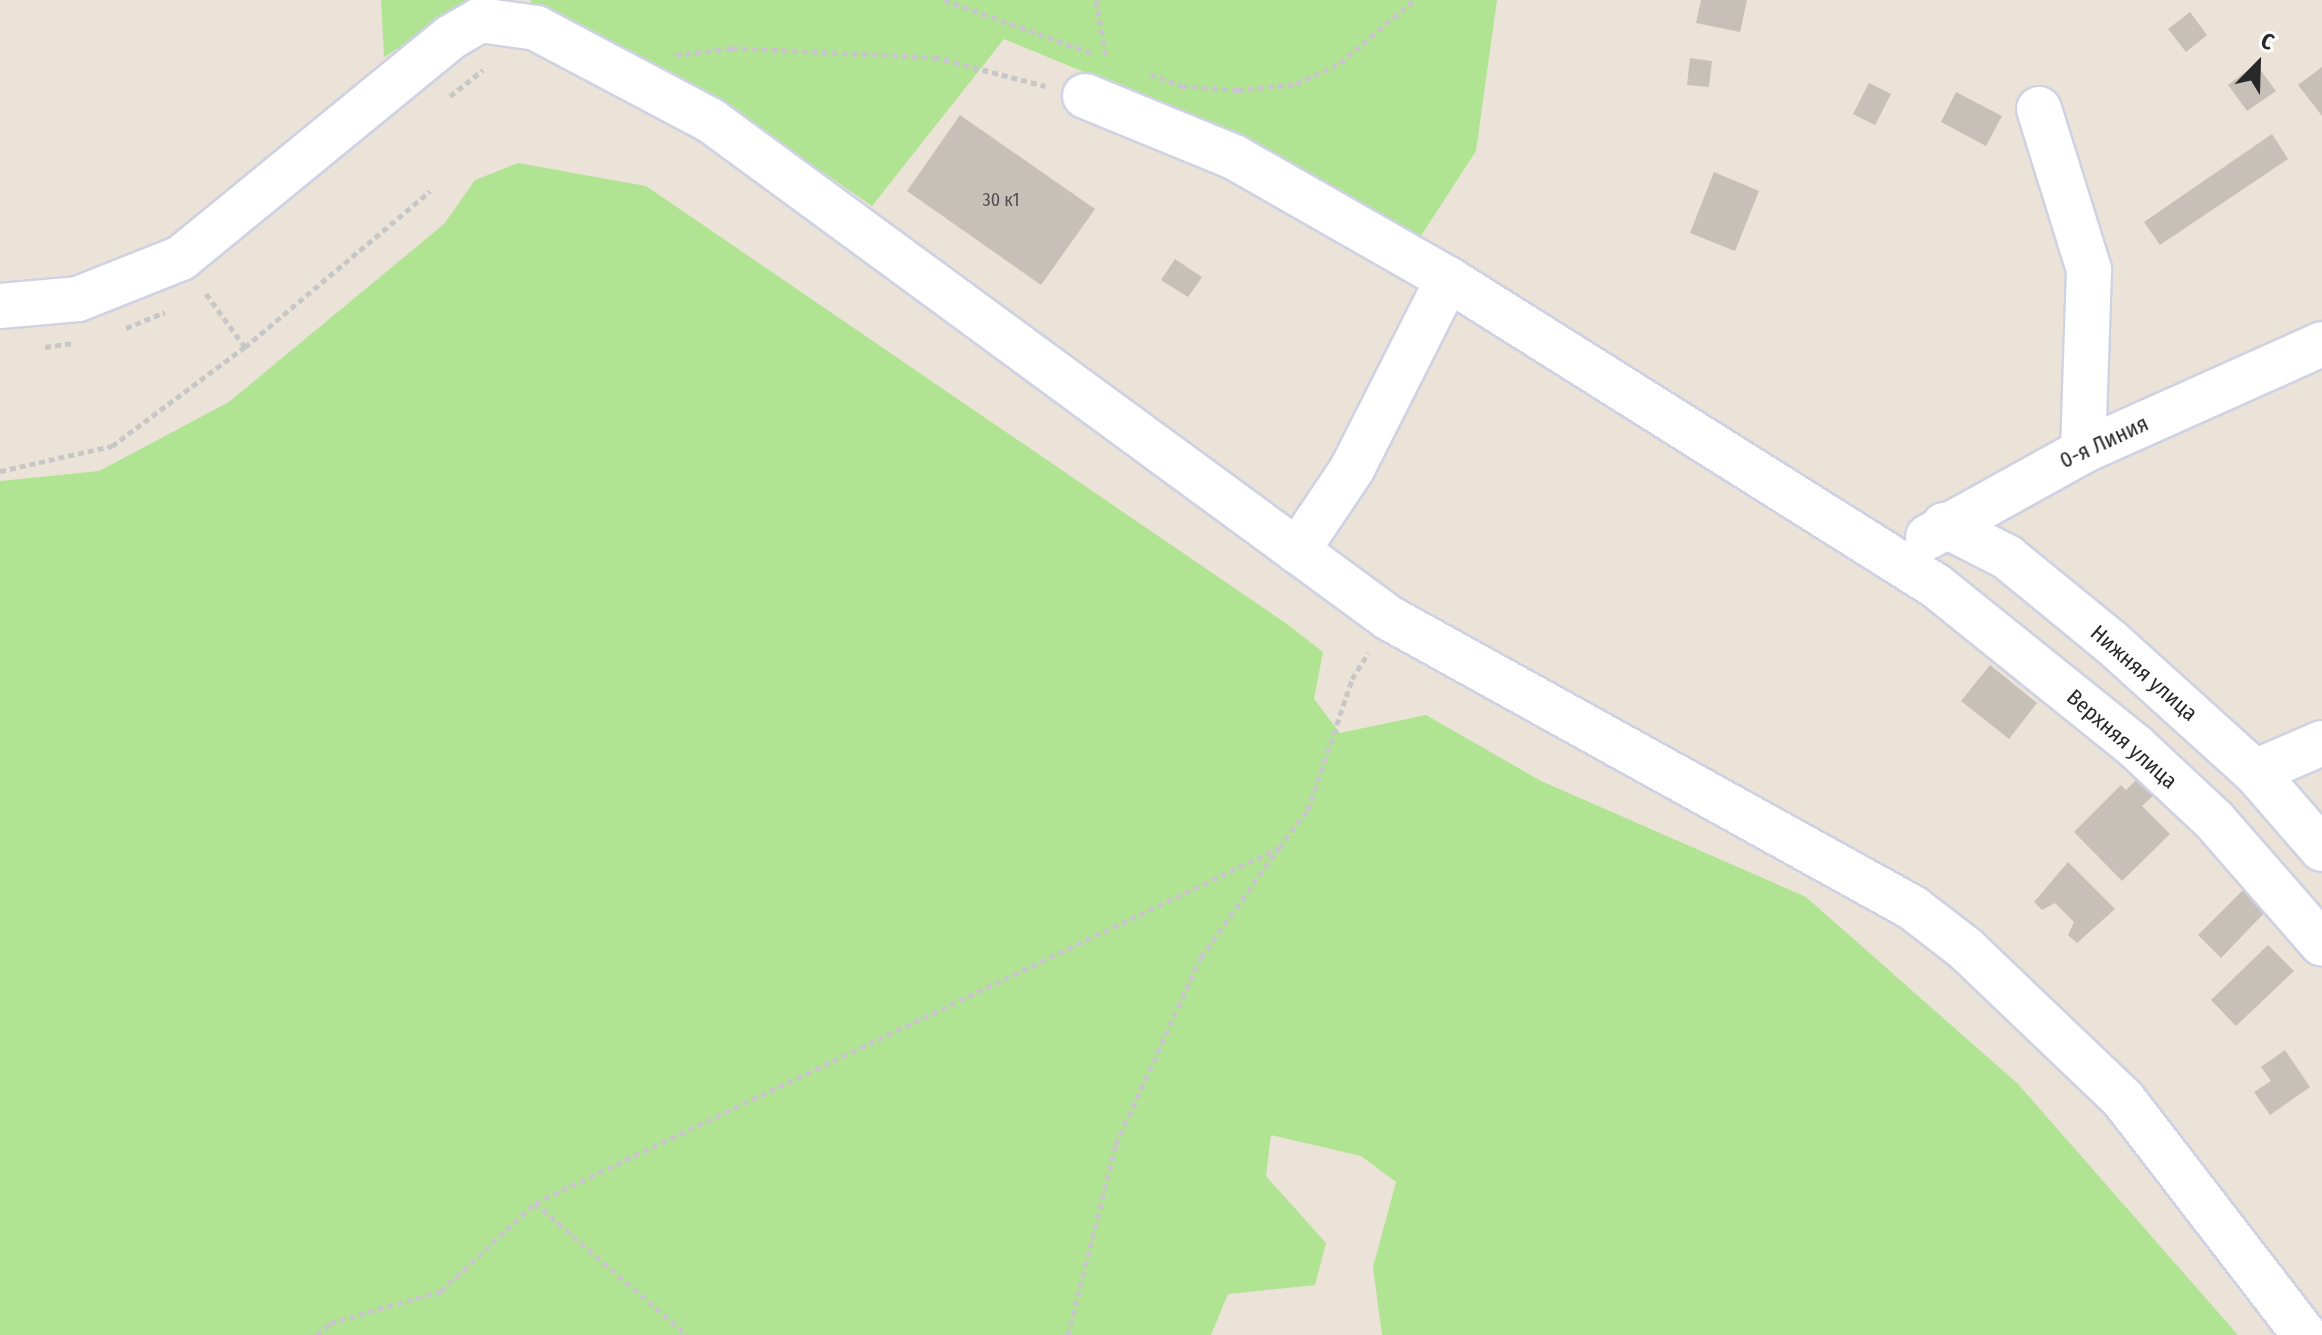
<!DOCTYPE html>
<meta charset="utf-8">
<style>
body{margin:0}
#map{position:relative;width:2322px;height:1335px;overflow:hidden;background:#ebe3d8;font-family:"Fira Sans Condensed",sans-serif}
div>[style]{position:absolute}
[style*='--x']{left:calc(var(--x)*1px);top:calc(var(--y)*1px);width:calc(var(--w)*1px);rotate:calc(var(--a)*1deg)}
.green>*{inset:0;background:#b0e492}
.building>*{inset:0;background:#c6c0b8}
.path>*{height:5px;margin-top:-2.5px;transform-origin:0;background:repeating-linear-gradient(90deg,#c7c7c7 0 6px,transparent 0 10px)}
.roads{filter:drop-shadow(2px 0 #ced2e2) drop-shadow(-2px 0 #ced2e2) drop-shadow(0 2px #ced2e2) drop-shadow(0 -2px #ced2e2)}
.minor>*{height:44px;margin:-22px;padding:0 22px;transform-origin:22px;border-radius:22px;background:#fff}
span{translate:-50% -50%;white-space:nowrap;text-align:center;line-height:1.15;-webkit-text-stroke:6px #fff;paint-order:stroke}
.number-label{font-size:18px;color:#504e4c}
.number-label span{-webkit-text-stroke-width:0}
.street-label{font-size:22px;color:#282828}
.north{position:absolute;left:2218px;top:24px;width:80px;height:80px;-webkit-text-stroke:6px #fff;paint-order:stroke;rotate:23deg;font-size:22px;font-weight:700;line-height:32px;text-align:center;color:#282828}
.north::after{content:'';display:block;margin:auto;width:28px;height:36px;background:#282828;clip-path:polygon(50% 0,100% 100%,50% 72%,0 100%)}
</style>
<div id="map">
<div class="green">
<div style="clip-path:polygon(381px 0,474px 0,384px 57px)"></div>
<div style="clip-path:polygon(530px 0,1497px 0,1476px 151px,1413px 248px,1242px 137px,1004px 39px,872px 206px,700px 87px,537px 13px)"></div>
<div style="clip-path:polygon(518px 163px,646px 186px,1287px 624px,1323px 652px,1314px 699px,1340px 733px,1426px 715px,1541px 781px,1806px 897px,2018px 1084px,2238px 1335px,1382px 1335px,1373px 1267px,1396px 1182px,1361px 1156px,1271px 1135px,1266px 1176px,1326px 1243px,1315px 1285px,1228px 1294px,1211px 1335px,0 1335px,0 481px,99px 471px,229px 402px,444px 224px,475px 180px)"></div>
</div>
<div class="building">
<div style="clip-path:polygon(1701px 0,1747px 0,1740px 32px,1696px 23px)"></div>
<div style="clip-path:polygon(2190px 12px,2207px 35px,2186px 52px,2168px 29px)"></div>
<div style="clip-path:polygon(1690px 58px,1712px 61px,1709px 87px,1687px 85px)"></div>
<div style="clip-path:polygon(2256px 64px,2276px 91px,2247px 111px,2228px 85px)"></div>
<div style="clip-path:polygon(2322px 67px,2322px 116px,2298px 85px)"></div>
<div style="clip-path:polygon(1869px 83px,1891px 94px,1875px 125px,1853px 114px)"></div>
<div style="clip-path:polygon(1956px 92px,2002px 116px,1986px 146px,1941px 122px)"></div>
<div style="clip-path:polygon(960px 115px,1095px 209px,1041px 285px,907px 191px)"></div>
<div style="clip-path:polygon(2272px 134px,2288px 159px,2160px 245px,2144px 222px)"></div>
<div style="clip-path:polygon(1714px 172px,1759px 191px,1735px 251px,1690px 233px)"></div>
<div style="clip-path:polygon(1175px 259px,1202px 277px,1188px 297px,1161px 280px)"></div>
<div style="clip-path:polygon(1990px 665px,2037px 703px,2009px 739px,1961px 701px)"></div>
<div style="clip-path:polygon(2137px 779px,2153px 796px,2142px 806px,2170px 834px,2122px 881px,2074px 832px,2121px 785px,2126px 790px)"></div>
<div style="clip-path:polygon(2068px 862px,2115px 909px,2077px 943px,2068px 935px,2074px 922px,2055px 903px,2042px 910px,2034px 902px)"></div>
<div style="clip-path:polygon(2247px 886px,2269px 908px,2221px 958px,2198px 935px)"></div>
<div style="clip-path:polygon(2268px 945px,2294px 971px,2236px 1026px,2211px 1000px)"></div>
<div style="clip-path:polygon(2285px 1050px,2310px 1087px,2270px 1115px,2254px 1092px,2271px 1081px,2261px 1067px)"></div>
</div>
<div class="path">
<div style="--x:944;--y:0;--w:160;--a:19.7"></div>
<div style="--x:1096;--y:0;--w:58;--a:80"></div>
<div style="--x:675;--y:55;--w:57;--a:-7"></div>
<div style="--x:732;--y:48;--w:202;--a:2.6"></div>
<div style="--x:934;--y:57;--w:115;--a:14.6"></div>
<div style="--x:1150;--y:74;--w:34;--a:21"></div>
<div style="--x:1182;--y:86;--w:56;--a:4.1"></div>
<div style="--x:1238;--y:90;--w:58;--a:-5.9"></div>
<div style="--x:1296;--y:84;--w:49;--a:-25.5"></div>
<div style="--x:1340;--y:63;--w:97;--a:-40.4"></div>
<div style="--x:450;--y:96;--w:42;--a:-38.2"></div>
<div style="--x:126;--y:328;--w:42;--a:-22.3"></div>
<div style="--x:45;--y:347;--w:30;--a:-8"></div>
<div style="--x:245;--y:347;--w:242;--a:-40.1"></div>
<div style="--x:0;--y:471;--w:115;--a:-12.6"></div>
<div style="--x:112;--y:446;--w:166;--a:-36.7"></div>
<div style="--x:245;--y:347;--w:69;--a:-126.2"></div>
<div style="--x:535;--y:1203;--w:201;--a:41"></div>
<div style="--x:317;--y:1335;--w:18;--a:-43"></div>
<div style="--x:330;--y:1323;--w:116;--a:-16.1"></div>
<div style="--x:441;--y:1291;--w:129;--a:-43.1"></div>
<div style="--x:535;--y:1203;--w:824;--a:-25.51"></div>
<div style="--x:1279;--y:848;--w:48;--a:-52.7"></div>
<div style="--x:1308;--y:810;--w:138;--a:-71.4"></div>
<div style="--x:1352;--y:679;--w:31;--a:-58"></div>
<div style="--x:1068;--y:1335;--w:197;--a:-75.9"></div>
<div style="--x:1116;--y:1144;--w:205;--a:-65.6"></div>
<div style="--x:1201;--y:957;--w:134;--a:-54.4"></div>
</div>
<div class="roads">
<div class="minor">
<div style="--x:1085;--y:96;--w:161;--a:22.3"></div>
<div style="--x:1234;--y:157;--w:246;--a:29.7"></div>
<div style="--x:2039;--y:109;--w:169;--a:72.7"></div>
<div style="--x:2089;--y:270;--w:181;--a:91.9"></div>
<div style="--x:0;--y:306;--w:78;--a:-5.1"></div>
<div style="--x:78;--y:299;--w:111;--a:-21.7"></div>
<div style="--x:181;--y:258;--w:349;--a:-39.3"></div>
<div style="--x:451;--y:37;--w:34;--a:-30"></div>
<div style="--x:480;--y:20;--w:57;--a:8.1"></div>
<div style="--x:536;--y:28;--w:197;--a:27.9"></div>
<div style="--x:710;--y:120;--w:842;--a:36.26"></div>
<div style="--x:1389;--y:618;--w:599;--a:28.96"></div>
<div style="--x:1913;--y:908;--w:67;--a:37.7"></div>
<div style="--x:1966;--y:949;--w:217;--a:43.7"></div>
<div style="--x:2123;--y:1099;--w:298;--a:52.4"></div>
<div style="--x:1944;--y:525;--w:71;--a:26.9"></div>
<div style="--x:2007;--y:557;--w:134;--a:39.3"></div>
<div style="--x:2111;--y:642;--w:194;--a:42.1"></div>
<div style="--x:2255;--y:772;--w:102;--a:49"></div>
<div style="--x:1928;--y:537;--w:177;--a:-29"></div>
<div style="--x:2083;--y:451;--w:262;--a:-24.1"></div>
<div style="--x:1297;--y:551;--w:99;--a:-56.1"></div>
<div style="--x:1352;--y:469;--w:213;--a:-63.2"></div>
<div style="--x:1448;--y:279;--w:577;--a:32.17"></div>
<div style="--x:1936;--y:586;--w:257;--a:38.8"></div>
<div style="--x:2136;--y:747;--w:107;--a:43.1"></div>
<div style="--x:2214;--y:820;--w:164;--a:48.9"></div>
<div style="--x:2255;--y:772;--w:73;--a:-23.4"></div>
</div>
</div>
<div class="number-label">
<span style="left:1001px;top:200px">30 к1</span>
</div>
<div class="street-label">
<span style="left:2104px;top:442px;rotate:-25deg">0-я Линия</span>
<span style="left:2144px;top:673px;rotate:41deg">Нижняя улица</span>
<span style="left:2122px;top:739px;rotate:41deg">Верхняя улица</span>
</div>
<div class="north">С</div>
</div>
